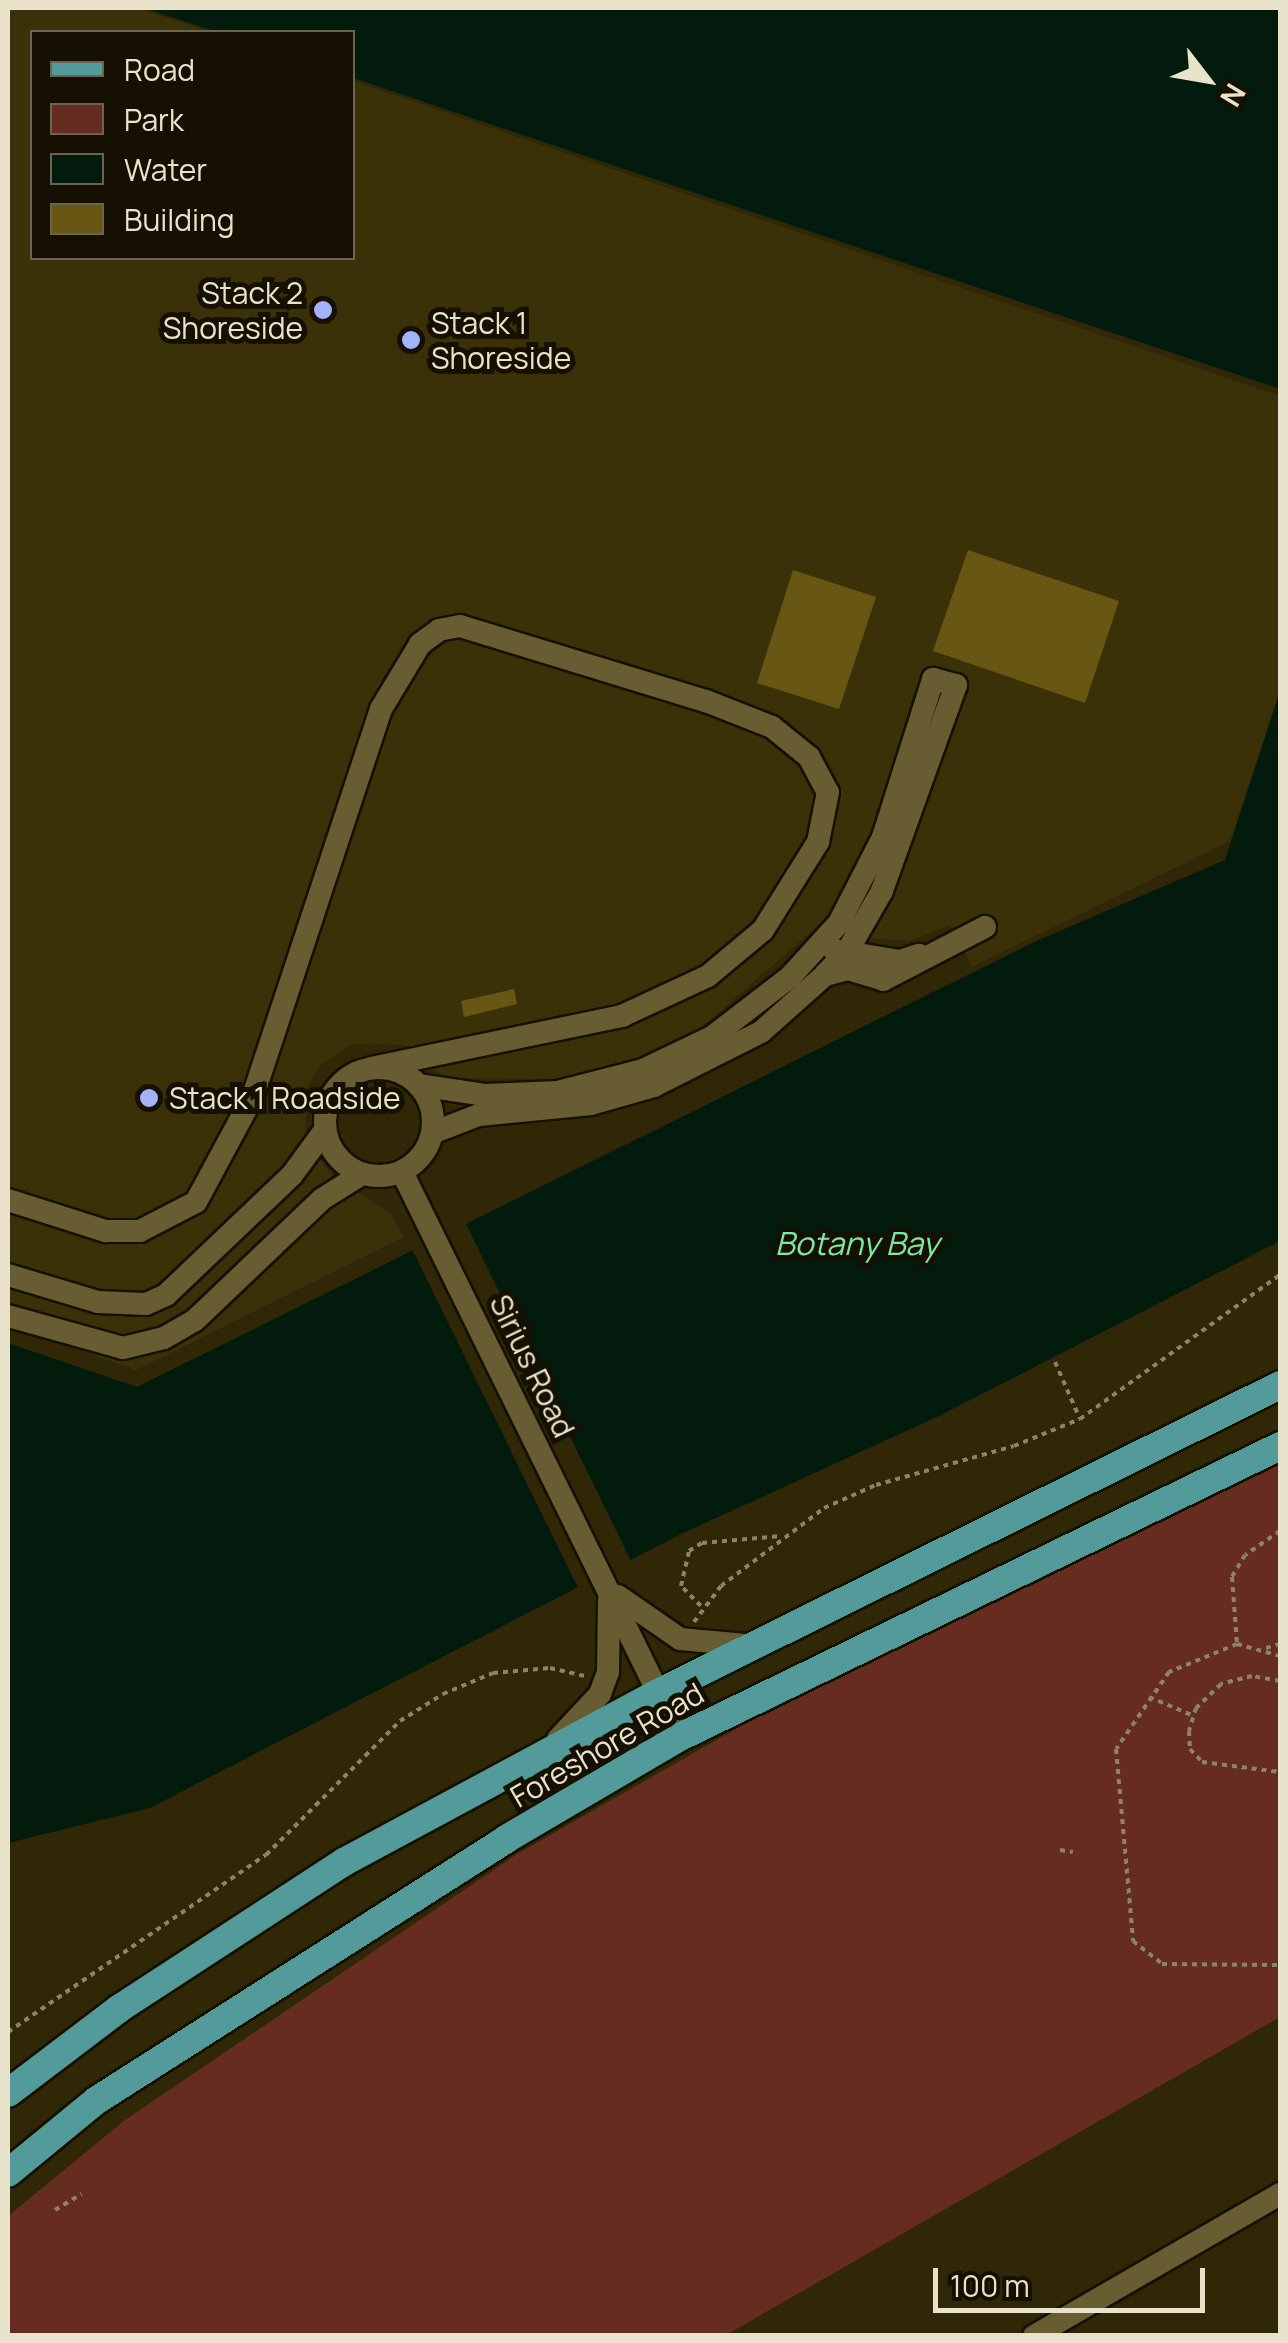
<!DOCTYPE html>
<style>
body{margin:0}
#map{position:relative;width:1288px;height:2343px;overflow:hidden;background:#302707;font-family:Manrope,sans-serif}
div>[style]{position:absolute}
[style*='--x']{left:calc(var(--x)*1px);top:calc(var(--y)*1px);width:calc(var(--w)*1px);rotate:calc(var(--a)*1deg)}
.built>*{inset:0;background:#3b3109}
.green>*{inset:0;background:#662c1f}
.water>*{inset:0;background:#031b0c}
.pier>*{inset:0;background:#302707}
.building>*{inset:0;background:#685712}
.path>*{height:4px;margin-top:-2px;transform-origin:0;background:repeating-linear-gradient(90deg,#8c8469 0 5px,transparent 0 10px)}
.roads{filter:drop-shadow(2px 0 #161000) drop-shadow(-2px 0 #161000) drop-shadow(0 2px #161000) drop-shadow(0 -2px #161000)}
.minor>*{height:22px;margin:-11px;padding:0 11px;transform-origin:11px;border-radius:11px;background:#675c32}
.minor>.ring{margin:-11px;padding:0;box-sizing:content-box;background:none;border:22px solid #675c32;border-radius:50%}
.major>*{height:28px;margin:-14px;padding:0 14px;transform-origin:14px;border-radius:14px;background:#539b9a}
.dots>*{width:28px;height:28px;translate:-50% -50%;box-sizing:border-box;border:5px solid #151002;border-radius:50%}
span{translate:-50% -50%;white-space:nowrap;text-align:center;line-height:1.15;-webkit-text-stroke:10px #151002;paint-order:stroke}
.poi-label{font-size:30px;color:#e9e3cc}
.right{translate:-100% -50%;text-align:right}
.left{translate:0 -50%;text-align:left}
.street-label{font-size:30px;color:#e9e3cc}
.water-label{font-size:32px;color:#7ce7a3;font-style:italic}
.frame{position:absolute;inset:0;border:10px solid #e9e3cc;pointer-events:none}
.legend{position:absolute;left:30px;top:30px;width:325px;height:230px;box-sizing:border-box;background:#151002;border:2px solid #6a6453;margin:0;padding:12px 18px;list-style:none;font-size:30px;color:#e9e3cc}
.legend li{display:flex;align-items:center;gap:20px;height:50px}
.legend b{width:50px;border:2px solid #6a6453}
.north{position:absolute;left:1158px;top:30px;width:100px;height:100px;-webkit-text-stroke:8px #151002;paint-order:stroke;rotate:121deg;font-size:28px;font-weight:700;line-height:40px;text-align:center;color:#e9e3cc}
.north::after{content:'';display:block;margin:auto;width:35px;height:45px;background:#e9e3cc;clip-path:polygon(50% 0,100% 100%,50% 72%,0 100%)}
.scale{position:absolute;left:933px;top:2268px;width:272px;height:45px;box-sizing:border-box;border:5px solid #e9e3cc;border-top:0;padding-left:12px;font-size:30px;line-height:35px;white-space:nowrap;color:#e9e3cc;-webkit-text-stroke:8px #151002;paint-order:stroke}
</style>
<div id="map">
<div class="built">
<div style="clip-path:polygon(8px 8px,137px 8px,211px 32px,32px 32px,32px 258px,352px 258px,353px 81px,1280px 396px,1280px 690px,1230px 841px,972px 967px,950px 925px,910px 941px,838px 936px,821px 923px,695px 1033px,638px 1060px,561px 1079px,444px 1078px,406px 1045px,351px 1044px,321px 1065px,307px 1087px,305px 1140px,334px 1178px,390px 1212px,404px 1237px,136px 1370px,8px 1325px)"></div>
</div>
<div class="green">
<div style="clip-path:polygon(1280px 1458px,1280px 2017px,726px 2335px,8px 2336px,8px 2216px,125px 2120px,517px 1854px,809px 1687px)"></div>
</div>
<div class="water">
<div style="clip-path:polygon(143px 8px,1280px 8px,1280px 389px,353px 78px,352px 32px,218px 32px)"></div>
<div style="clip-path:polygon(1280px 691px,1280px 1241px,939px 1416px,683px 1533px,150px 1808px,8px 1843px,8px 1343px,137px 1387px,1034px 942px,1225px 860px)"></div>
</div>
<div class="pier">
<div style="clip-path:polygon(463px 1218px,633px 1565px,580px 1592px,410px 1245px)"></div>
</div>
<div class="building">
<div style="clip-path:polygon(968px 550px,1119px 601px,1085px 703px,933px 651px)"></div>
<div style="clip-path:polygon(793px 570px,876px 597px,839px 709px,757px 683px)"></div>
<div style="clip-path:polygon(514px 989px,517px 1004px,464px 1017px,461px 1001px)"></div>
</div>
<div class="path">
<div style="--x:1055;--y:1362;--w:62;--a:66.3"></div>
<div style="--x:1280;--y:1531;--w:42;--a:145.6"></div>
<div style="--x:1245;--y:1555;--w:26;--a:121"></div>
<div style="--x:1232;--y:1577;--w:67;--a:85.7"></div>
<div style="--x:1237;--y:1644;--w:74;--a:157.6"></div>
<div style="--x:1169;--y:1672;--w:93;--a:124.5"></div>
<div style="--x:1116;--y:1749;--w:193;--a:84.9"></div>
<div style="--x:1133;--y:1941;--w:37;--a:38"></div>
<div style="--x:1162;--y:1964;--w:118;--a:0.5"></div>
<div style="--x:701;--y:1606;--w:28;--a:-135"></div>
<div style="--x:681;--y:1586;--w:36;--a:-77"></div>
<div style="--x:689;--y:1551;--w:15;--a:-32"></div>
<div style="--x:702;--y:1543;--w:79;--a:-5.1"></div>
<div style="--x:694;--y:1622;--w:45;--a:-53.1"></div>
<div style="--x:721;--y:1586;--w:129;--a:-37.1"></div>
<div style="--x:824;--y:1508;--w:57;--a:-23.9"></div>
<div style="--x:876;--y:1485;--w:143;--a:-15.8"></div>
<div style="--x:1014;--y:1446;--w:71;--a:-22.2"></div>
<div style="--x:1080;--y:1419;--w:246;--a:-35.8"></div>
<div style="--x:1237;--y:1644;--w:45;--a:15.6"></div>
<div style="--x:1266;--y:1648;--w:15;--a:-16"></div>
<div style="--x:1280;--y:1681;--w:28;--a:-170"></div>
<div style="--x:1252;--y:1676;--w:32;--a:166"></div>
<div style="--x:1221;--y:1684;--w:35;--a:136"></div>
<div style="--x:1196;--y:1708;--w:24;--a:107"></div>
<div style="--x:1189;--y:1731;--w:18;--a:87"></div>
<div style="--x:1190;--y:1749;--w:18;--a:47"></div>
<div style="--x:1202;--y:1762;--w:79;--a:7.3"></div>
<div style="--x:1149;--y:1697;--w:49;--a:22.9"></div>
<div style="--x:1060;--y:1850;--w:13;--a:9"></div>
<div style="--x:8;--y:2032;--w:313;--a:-34.5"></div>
<div style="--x:266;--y:1855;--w:190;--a:-45"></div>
<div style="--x:400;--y:1721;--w:51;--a:-32.1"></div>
<div style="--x:443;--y:1694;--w:54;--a:-22.8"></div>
<div style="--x:493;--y:1673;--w:57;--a:-5"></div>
<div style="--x:550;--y:1668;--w:35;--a:13"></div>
<div style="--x:55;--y:2210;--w:31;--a:-31"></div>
</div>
<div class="roads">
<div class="minor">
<div style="--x:834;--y:950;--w:67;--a:9.5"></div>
<div style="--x:900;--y:961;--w:20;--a:-18"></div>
<div class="ring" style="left:325px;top:1068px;width:86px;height:86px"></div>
<div style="--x:418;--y:1085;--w:69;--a:8.4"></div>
<div style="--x:486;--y:1095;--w:72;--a:-2.4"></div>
<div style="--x:558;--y:1092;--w:88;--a:-14.5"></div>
<div style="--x:643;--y:1070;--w:76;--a:-25.6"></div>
<div style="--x:712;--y:1037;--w:98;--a:-37.6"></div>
<div style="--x:790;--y:977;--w:73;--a:-47.8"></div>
<div style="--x:839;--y:923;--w:97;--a:-62.9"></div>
<div style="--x:883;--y:837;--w:166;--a:-72.4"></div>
<div style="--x:933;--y:679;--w:24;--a:15"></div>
<div style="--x:956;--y:685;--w:219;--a:109.8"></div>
<div style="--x:882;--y:891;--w:68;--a:120"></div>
<div style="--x:848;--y:950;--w:34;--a:133"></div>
<div style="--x:432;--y:1133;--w:50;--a:-21"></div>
<div style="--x:479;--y:1115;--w:113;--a:-5.6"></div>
<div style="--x:591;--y:1104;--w:66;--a:-15.9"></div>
<div style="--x:654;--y:1086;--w:120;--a:-26.8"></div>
<div style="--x:761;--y:1032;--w:86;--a:-41.7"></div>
<div style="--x:825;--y:975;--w:24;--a:-15"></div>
<div style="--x:848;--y:969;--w:37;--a:17"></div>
<div style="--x:883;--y:980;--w:115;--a:-27.5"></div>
<div style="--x:402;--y:1172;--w:630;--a:63.8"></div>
<div style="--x:8;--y:1200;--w:103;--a:17.6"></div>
<div style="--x:106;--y:1231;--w:34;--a:0"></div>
<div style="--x:140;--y:1231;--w:63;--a:-27.4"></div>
<div style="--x:196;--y:1202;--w:120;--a:-61.7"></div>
<div style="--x:253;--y:1096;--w:408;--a:-71.7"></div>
<div style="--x:381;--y:709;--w:76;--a:-59"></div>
<div style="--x:420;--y:644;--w:24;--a:-36"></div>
<div style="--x:439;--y:630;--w:21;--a:-11"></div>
<div style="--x:460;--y:626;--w:257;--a:17"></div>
<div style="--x:706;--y:701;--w:71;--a:21.5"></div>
<div style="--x:772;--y:727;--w:48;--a:39"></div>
<div style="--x:809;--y:757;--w:40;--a:62"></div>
<div style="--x:828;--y:792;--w:51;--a:101.3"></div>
<div style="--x:818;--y:842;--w:104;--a:122"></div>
<div style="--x:763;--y:930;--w:72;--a:140.1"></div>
<div style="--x:708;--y:976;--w:95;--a:155.1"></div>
<div style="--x:622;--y:1016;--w:255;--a:168.3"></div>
<div style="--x:8;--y:1275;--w:94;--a:16.7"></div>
<div style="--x:98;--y:1302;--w:48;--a:2.4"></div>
<div style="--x:146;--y:1304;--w:22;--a:-24"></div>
<div style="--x:166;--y:1295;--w:174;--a:-43.6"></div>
<div style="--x:292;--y:1175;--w:56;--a:-53.7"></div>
<div style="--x:8;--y:1316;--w:119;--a:15.5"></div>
<div style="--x:123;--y:1348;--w:42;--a:-13.7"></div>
<div style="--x:164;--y:1338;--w:34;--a:-30"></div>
<div style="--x:194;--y:1321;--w:177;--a:-43.6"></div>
<div style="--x:322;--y:1199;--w:47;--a:-32"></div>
<div style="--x:618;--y:1596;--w:75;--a:34.7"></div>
<div style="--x:680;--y:1639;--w:66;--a:5.2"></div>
<div style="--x:558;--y:1739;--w:62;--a:-47"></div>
<div style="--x:600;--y:1694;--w:23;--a:-70"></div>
<div style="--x:608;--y:1672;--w:72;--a:-89.2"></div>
<div style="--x:1034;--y:2336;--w:284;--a:-30"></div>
</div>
<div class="major">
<div style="--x:8;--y:2093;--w:141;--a:-37.2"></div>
<div style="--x:120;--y:2008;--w:267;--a:-33.1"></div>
<div style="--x:344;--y:1862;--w:357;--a:-28.3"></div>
<div style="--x:658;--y:1693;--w:694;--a:-26.34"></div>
<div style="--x:8;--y:2173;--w:115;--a:-39.4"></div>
<div style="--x:97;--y:2100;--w:485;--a:-32.5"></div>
<div style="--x:506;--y:1839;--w:202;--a:-30.4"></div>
<div style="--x:680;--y:1737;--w:667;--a:-25.87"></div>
</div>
</div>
<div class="dots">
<div style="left:323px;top:310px;background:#a2b2fd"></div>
<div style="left:411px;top:340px;background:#a2b2fd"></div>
<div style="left:149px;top:1098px;background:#a2b2fd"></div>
</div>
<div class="poi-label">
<span class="right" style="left:303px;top:310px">Stack 2<br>Shoreside</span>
<span class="left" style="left:431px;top:340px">Stack 1<br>Shoreside</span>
<span class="left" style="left:169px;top:1098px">Stack 1 Roadside</span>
</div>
<div class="street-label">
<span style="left:532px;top:1366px;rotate:64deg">Sirius Road</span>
<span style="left:607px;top:1745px;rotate:-30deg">Foreshore Road</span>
</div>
<div class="water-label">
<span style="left:857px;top:1243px">Botany Bay</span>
</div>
<div class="frame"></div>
<ul class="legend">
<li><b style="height:12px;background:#539b9a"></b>Road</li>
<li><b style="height:28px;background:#662c1f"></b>Park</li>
<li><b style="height:28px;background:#031b0c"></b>Water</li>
<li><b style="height:28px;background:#685712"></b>Building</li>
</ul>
<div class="north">N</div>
<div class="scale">100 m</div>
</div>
